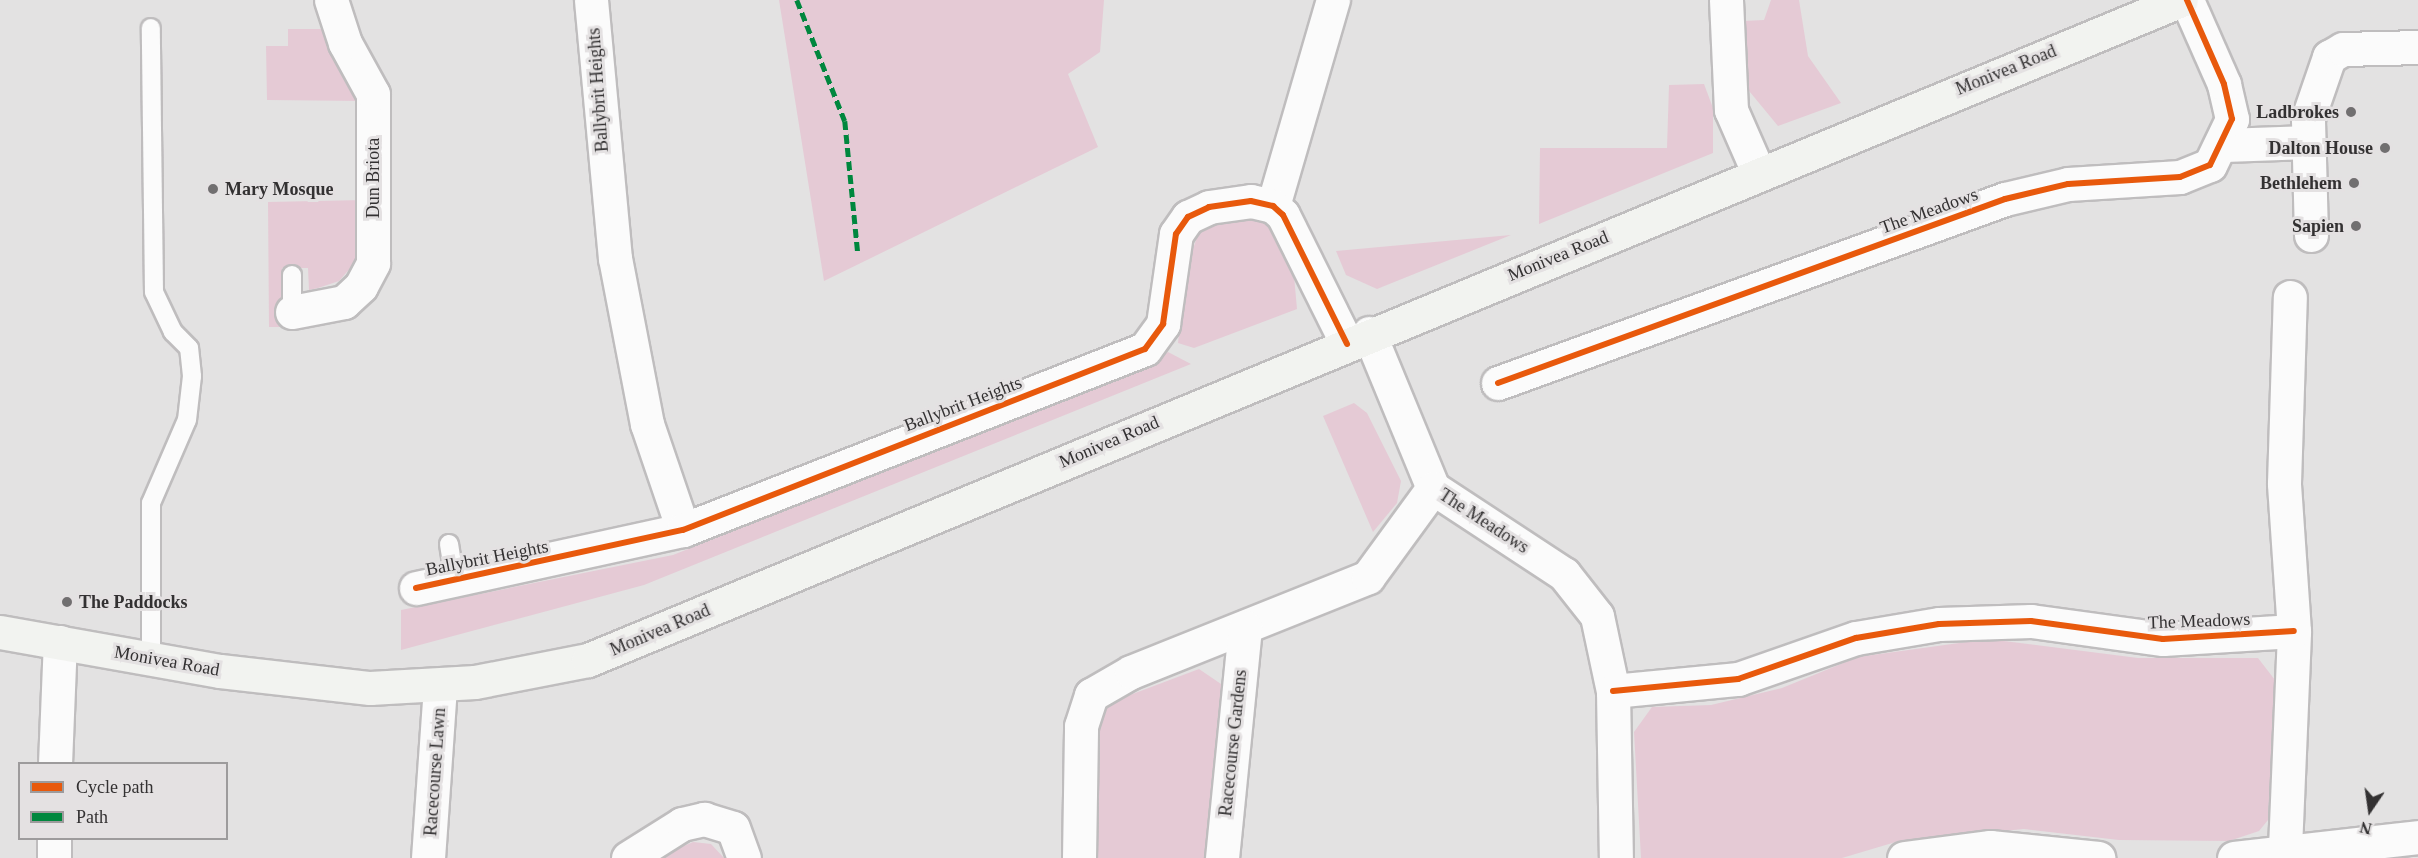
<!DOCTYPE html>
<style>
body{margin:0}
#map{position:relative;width:2418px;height:858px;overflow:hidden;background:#e3e2e2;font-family:"Times New Roman",serif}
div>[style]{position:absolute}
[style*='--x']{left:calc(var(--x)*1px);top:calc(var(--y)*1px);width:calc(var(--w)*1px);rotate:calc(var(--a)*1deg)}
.green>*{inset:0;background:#e5cad5}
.roads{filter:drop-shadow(2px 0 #bfbdbe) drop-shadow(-2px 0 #bfbdbe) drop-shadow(0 2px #bfbdbe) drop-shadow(0 -2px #bfbdbe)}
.lane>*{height:18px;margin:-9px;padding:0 9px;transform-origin:9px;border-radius:9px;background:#fbfbfb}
.street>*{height:33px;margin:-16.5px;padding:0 16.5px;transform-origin:16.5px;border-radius:16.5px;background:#fbfbfb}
.secondary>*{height:33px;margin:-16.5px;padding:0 16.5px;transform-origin:16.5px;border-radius:16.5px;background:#f2f3f0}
.quiet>*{height:4.5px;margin-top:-2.25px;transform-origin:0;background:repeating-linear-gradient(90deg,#00873e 0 9px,transparent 0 13.5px)}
.cycleway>*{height:6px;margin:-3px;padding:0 3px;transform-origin:3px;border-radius:3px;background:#e8590c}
.dots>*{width:16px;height:16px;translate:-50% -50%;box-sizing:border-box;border:3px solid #e4e1e2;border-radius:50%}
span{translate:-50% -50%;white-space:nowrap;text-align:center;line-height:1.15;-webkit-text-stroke:6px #e4e1e2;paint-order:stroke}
.street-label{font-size:18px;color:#333132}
.poi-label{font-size:18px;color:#333132;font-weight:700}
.right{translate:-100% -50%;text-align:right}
.left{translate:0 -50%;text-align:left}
.legend{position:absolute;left:18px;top:762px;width:210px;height:78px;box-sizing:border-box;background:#e4e1e2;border:2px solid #9d9b9c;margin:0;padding:8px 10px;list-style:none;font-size:18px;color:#333132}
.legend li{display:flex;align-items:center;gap:12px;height:30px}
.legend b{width:30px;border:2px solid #9d9b9c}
.north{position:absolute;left:2340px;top:780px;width:60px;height:60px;-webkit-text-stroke:4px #e4e1e2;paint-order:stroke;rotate:193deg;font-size:16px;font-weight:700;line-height:24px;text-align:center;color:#333132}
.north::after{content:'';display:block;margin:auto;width:21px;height:27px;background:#333132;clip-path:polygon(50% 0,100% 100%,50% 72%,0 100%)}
</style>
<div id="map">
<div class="green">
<div style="clip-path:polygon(779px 0,1104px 0,1100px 52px,1068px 74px,1098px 147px,824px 281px)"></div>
<div style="clip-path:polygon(1771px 0,1799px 0,1808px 56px,1841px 103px,1778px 126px,1745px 86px,1743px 21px,1764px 20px)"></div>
<div style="clip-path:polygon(288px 29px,322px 29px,364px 101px,267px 100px,266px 46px,288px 46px)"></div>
<div style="clip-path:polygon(1704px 84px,1713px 108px,1713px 153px,1539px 224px,1540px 148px,1667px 148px,1669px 85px)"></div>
<div style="clip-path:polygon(364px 200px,360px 257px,339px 281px,318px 288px,309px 290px,308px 268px,282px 268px,284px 327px,269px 327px,268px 202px)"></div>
<div style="clip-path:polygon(1268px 220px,1293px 265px,1297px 309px,1194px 348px,1178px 343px,1185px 273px,1198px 234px,1219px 222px)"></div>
<div style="clip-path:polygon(1511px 235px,1377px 289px,1346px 275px,1336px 251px)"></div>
<div style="clip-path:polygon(1168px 352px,1191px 364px,644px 585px,401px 650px,401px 610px,673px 555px,1147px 367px)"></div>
<div style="clip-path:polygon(1354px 403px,1367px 413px,1401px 481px,1397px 503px,1373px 532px,1323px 416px)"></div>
<div style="clip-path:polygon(1988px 639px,2138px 658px,2258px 658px,2275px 680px,2268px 820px,2259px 831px,2229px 841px,2119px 840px,2024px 829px,1899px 841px,1842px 858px,1641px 858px,1634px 732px,1652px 707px,1711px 705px,1782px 688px,1858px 657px)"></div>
<div style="clip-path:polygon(1199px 669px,1224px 686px,1211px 858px,1096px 858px,1099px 714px,1106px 704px)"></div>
<div style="clip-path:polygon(693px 842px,711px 844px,724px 858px,657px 858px)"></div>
</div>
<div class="roads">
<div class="lane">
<div style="--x:292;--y:312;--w:37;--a:-90"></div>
<div style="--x:449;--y:544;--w:36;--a:81"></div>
<div style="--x:151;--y:658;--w:155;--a:-90"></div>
<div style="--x:151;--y:503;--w:90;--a:-66.6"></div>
<div style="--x:187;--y:420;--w:44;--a:-83.5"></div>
<div style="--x:192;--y:376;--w:28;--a:-96"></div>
<div style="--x:189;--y:348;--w:23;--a:-135"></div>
<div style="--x:173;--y:332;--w:44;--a:-115.4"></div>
<div style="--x:154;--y:292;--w:264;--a:-90.7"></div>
</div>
<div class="street">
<div style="--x:591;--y:0;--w:259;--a:84.7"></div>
<div style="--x:615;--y:258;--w:169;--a:79.1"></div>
<div style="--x:647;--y:424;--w:112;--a:71.2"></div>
<div style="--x:1726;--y:0;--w:110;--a:87.4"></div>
<div style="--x:1731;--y:110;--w:70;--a:66.4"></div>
<div style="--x:2224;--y:145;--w:85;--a:-2"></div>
<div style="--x:1273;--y:206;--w:215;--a:-73.8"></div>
<div style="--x:2311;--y:235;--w:117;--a:-91.5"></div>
<div style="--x:2308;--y:118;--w:65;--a:-71"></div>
<div style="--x:2329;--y:57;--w:16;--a:-30"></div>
<div style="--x:2343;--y:49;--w:75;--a:-1.5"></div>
<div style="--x:292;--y:312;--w:53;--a:-10.9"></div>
<div style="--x:344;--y:302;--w:23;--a:-43"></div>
<div style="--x:361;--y:286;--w:26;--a:-62"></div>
<div style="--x:373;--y:263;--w:169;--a:-90"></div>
<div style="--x:373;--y:94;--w:58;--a:-118.8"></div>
<div style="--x:345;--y:43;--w:45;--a:-108"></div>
<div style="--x:1369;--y:333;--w:168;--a:67.6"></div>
<div style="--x:1433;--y:488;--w:157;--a:33.3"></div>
<div style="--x:1564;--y:574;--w:53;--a:51.8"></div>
<div style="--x:1597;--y:616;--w:77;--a:78"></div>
<div style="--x:1613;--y:691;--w:167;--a:89"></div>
<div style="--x:1498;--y:383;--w:539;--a:-19.95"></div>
<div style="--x:2005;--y:199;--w:65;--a:-13.4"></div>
<div style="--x:2068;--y:184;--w:112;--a:-3.6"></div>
<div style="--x:2180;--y:177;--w:32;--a:-22"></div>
<div style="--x:2210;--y:165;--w:51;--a:-64.4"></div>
<div style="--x:2232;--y:119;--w:36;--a:-103"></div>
<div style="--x:2224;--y:84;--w:92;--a:-113.8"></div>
<div style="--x:416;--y:588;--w:273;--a:-12.3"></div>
<div style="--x:683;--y:530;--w:496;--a:-21.4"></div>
<div style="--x:1145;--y:349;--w:31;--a:-54"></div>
<div style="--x:1163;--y:324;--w:91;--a:-81.8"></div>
<div style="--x:1176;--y:234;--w:21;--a:-55"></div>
<div style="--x:1188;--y:217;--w:23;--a:-25"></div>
<div style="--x:1209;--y:207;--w:42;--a:-8.1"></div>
<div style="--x:1251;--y:201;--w:23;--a:13"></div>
<div style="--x:1273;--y:206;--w:13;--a:42"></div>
<div style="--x:1283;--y:215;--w:144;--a:63.6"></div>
<div style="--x:1613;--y:691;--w:126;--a:-5.5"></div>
<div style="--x:1738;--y:679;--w:125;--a:-19.2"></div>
<div style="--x:1856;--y:638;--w:84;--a:-9.6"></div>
<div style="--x:1939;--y:624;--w:92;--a:-1.9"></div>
<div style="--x:2031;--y:621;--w:133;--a:7.8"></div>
<div style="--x:2163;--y:639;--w:131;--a:-3.5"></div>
<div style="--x:55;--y:764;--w:122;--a:-87.7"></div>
<div style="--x:2285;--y:848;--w:217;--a:-87.6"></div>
<div style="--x:2294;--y:631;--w:148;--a:-93.9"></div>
<div style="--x:2284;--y:483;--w:186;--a:-88.2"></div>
<div style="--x:54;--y:858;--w:20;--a:-90"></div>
<div style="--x:428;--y:858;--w:172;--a:-86"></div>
<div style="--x:628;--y:858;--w:64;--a:-32.2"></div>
<div style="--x:682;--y:824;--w:23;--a:-13"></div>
<div style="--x:704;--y:819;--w:30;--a:17"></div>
<div style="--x:733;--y:828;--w:32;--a:70"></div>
<div style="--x:1079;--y:858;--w:132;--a:-89.1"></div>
<div style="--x:1081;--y:726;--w:33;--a:-72"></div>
<div style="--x:1091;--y:695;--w:46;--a:-29.9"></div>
<div style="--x:1131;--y:672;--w:255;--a:-21.8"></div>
<div style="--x:1368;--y:577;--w:110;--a:-53.9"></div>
<div style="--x:1222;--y:858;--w:232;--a:-84.3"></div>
<div style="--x:1904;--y:858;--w:87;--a:-7.3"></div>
<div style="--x:1990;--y:847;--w:109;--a:5.8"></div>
<div style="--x:2234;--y:858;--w:185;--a:-6.5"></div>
</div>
<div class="secondary">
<div style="--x:0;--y:632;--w:223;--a:10.1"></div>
<div style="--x:220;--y:671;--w:151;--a:6.5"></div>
<div style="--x:370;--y:688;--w:105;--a:-3.3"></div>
<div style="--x:475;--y:682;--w:115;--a:-11"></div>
<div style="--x:588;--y:660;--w:1724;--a:-22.5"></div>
</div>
</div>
<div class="quiet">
<div style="--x:797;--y:0;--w:130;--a:68.4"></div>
<div style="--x:845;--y:121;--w:133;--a:84.4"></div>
</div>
<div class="cycleway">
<div style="--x:1498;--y:383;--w:539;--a:-19.95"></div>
<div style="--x:2005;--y:199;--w:65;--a:-13.4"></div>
<div style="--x:2068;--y:184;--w:112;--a:-3.6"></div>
<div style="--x:2180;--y:177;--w:32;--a:-22"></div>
<div style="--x:2210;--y:165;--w:51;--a:-64.4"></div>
<div style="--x:2232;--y:119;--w:36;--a:-103"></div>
<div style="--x:2224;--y:84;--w:92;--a:-113.8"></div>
<div style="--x:416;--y:588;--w:273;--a:-12.3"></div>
<div style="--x:683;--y:530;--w:496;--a:-21.4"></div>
<div style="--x:1145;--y:349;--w:31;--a:-54"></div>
<div style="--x:1163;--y:324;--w:91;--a:-81.8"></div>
<div style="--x:1176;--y:234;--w:21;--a:-55"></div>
<div style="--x:1188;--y:217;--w:23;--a:-25"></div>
<div style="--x:1209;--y:207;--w:42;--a:-8.1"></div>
<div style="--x:1251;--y:201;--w:23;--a:13"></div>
<div style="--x:1273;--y:206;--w:13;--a:42"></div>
<div style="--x:1283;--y:215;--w:144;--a:63.6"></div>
<div style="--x:1613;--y:691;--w:126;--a:-5.5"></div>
<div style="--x:1738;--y:679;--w:125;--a:-19.2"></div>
<div style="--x:1856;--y:638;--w:84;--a:-9.6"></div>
<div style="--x:1939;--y:624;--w:92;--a:-1.9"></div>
<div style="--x:2031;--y:621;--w:133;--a:7.8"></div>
<div style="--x:2163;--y:639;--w:131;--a:-3.5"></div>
</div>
<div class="dots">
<div style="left:2351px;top:112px;background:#716f70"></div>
<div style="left:2385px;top:148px;background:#716f70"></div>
<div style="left:2354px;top:183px;background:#716f70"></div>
<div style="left:213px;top:189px;background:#716f70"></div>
<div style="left:2356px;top:226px;background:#716f70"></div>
<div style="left:67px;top:602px;background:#716f70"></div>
</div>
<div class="street-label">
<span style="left:2006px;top:70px;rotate:-22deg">Monivea Road</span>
<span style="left:598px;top:90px;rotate:-94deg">Ballybrit Heights</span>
<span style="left:373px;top:178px;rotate:-90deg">Dun Briota</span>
<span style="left:1929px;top:211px;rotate:-20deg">The Meadows</span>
<span style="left:1558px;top:256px;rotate:-22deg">Monivea Road</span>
<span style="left:963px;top:404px;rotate:-21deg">Ballybrit Heights</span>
<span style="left:1109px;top:442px;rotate:-23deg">Monivea Road</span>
<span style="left:1484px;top:521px;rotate:33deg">The Meadows</span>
<span style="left:487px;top:558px;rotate:-11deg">Ballybrit Heights</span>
<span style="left:2199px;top:621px;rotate:-2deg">The Meadows</span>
<span style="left:660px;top:630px;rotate:-23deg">Monivea Road</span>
<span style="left:167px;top:661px;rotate:10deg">Monivea Road</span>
<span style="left:1233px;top:743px;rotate:-84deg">Racecourse Gardens</span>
<span style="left:435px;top:772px;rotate:-86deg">Racecourse Lawn</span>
</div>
<div class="poi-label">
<span class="right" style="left:2339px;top:112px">Ladbrokes</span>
<span class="right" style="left:2373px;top:148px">Dalton House</span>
<span class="right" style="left:2342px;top:183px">Bethlehem</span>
<span class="left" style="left:225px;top:189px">Mary Mosque</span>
<span class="right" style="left:2344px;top:226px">Sapien</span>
<span class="left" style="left:79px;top:602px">The Paddocks</span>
</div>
<ul class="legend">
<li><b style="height:8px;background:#e8590c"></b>Cycle path</li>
<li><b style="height:8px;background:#00873e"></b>Path</li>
</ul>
<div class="north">N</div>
</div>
